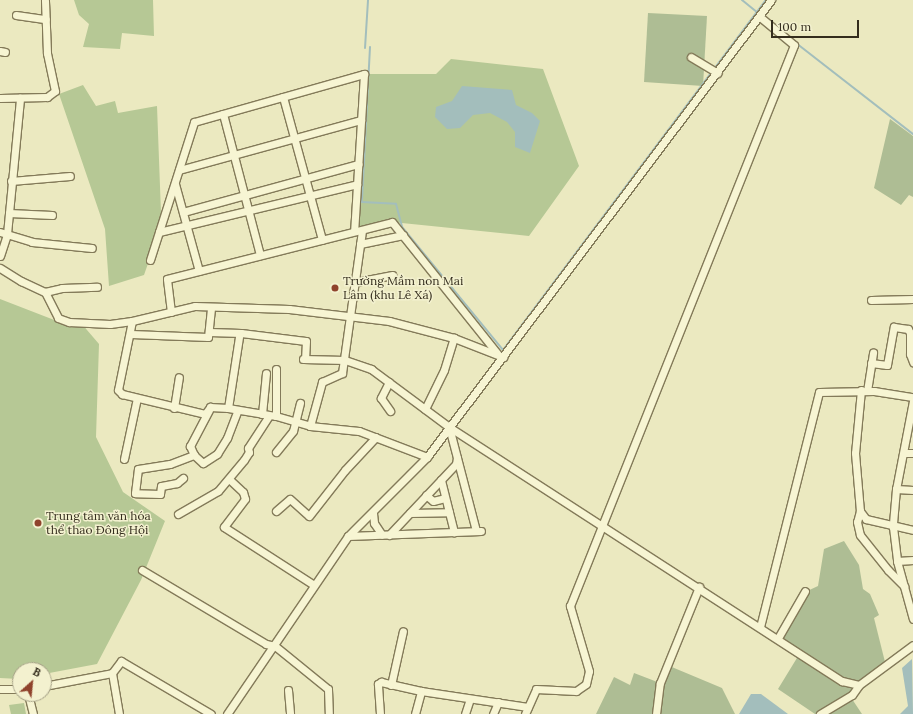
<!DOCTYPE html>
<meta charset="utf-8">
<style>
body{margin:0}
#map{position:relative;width:913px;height:714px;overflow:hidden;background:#ebe9c0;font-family:Lora,serif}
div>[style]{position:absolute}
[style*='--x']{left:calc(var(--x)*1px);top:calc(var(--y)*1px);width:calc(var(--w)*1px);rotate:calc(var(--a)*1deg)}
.green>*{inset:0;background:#b6c895}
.cemetery>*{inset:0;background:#aebd94}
.water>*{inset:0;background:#a3bebc}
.stream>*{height:2px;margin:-1px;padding:0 1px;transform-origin:1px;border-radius:1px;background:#a3bebc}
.roads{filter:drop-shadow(1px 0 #837a59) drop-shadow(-1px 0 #837a59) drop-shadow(0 1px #837a59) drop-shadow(0 -1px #837a59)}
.minor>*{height:7px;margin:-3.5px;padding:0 3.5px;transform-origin:3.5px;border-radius:3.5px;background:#f7f5d3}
.dots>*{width:11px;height:11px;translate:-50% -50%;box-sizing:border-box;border:2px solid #f3f1cf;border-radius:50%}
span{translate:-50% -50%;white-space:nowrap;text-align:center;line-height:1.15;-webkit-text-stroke:3px #f3f1cf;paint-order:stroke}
.poi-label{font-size:12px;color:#342d1d}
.left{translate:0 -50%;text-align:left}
.north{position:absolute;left:12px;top:662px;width:40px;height:40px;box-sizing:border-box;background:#f3f1cf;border:1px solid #a7a388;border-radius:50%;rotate:27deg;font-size:11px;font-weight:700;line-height:16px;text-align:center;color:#342d1d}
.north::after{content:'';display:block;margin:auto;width:14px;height:18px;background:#8f432c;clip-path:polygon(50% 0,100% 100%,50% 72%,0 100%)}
.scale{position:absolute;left:771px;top:20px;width:88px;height:18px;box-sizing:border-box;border:2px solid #342d1d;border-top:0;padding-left:5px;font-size:12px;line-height:14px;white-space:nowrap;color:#342d1d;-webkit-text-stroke:3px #f3f1cf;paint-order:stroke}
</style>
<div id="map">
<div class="green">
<div style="clip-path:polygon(74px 0,153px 0,154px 36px,122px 33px,120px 49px,83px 47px,89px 24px,79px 15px)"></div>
<div style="clip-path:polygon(451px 59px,543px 69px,579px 166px,529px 236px,392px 222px,354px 231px,364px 74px,436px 74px)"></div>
<div style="clip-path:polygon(83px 85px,96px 106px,115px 101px,118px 113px,157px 106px,161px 213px,159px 232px,144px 275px,109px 286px,105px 229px,59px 94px)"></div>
<div style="clip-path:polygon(0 299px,62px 323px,81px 323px,99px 344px,96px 437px,123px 492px,165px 521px,141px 580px,97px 664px,44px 674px,44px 670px,20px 670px,19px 679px,0 678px)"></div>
<div style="clip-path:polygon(24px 703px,26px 714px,11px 714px,9px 705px)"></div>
</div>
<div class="cemetery">
<div style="clip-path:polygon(648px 13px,707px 16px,703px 86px,644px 82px)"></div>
<div style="clip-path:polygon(890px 119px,913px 136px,913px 197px,909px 195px,901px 205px,874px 188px)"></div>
<div style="clip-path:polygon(844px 541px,859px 565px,863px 589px,870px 594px,879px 615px,874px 618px,886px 666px,848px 693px,862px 714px,815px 714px,778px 689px,800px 653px,778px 638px,803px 593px,818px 586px,824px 549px)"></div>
<div style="clip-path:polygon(667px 665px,722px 688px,735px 714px,596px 714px,614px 677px,630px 685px,634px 673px,660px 683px)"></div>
</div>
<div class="water">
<div style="clip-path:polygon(462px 86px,512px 90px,516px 105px,532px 113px,540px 121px,530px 153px,515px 147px,515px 132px,507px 122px,490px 113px,473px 115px,460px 128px,447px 129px,435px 117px,436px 107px,452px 101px)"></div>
<div style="clip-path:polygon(912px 659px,913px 714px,900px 714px,908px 706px,902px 668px)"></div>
<div style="clip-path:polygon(751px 694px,761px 694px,788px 714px,739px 714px)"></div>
</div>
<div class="stream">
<div style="--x:742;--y:0;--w:19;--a:39"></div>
<div style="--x:796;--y:43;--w:148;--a:37.9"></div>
<div style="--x:370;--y:47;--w:155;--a:93"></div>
<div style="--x:362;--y:202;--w:34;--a:3"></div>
<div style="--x:396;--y:204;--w:24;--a:75"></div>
<div style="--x:402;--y:227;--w:159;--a:50.6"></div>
<div style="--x:503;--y:350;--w:438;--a:-53.1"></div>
<div style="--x:365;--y:48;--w:48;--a:-86.4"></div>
</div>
<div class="roads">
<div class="minor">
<div style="--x:16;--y:15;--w:30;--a:8"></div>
<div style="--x:0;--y:51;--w:5;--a:11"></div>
<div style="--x:691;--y:57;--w:31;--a:31"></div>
<div style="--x:283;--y:97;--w:148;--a:74.7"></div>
<div style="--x:0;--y:98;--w:47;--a:-1.2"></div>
<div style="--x:47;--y:97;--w:10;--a:-37"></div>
<div style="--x:55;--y:91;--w:39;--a:-102"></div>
<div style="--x:47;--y:53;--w:53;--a:-92.2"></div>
<div style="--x:223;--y:114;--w:146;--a:75.3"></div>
<div style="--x:179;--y:170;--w:189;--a:-15.4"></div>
<div style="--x:11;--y:181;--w:59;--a:-4.8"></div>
<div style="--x:175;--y:184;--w:90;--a:74.6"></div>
<div style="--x:183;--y:212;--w:182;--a:-15.3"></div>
<div style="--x:9;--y:213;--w:43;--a:2.7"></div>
<div style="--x:0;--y:232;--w:34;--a:17"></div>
<div style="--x:32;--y:242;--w:60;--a:5.7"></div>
<div style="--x:159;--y:232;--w:204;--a:-13.6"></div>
<div style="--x:360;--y:244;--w:44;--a:-11.8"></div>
<div style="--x:0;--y:256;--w:23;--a:-72"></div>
<div style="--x:7;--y:234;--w:137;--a:-84.5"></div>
<div style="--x:150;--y:260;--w:145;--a:-72.3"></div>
<div style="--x:194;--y:122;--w:177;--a:-15.8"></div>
<div style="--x:364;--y:74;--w:157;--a:93.6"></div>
<div style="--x:0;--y:268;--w:25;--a:32"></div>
<div style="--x:21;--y:281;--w:26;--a:25"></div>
<div style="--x:45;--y:292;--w:17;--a:-13"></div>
<div style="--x:62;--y:288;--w:35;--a:-2"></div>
<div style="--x:356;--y:282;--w:37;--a:-11"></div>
<div style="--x:45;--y:292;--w:29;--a:63"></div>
<div style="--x:58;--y:318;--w:12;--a:20"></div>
<div style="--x:69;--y:322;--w:41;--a:2.8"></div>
<div style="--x:110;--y:324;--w:22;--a:-8"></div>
<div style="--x:132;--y:321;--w:65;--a:-13.4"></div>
<div style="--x:195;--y:306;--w:94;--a:1.8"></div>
<div style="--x:289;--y:309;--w:101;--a:6.8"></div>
<div style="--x:389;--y:321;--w:67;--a:14.7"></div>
<div style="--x:454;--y:338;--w:53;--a:21.2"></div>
<div style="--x:871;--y:300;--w:42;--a:-1.4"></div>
<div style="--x:171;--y:312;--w:33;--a:-97"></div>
<div style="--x:167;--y:279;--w:232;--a:-14.2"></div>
<div style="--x:392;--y:222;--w:168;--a:51.3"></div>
<div style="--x:132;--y:321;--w:70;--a:101.5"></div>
<div style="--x:118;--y:390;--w:6;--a:45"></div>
<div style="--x:122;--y:394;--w:85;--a:13.5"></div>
<div style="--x:205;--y:414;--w:9;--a:-54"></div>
<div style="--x:210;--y:407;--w:18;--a:3"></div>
<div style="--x:228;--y:408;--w:49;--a:9.5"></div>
<div style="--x:276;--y:416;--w:35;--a:16"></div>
<div style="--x:310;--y:426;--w:49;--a:5.8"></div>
<div style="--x:359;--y:431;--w:73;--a:20.9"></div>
<div style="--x:209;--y:332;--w:32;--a:2"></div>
<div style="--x:241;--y:333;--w:65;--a:7"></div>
<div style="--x:306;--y:341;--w:18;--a:93"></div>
<div style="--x:131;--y:334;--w:77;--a:2.2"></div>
<div style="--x:208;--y:337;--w:30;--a:-84"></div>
<div style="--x:303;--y:359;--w:42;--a:1.4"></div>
<div style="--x:345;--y:360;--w:28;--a:19"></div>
<div style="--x:371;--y:369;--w:97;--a:36.6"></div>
<div style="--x:449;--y:427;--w:468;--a:32.9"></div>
<div style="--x:842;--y:681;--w:17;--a:13"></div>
<div style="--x:859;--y:685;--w:67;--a:-36.5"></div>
<div style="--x:871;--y:363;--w:16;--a:7"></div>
<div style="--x:887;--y:365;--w:39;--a:-80"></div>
<div style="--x:894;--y:327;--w:14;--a:8"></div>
<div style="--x:908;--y:329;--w:4;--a:63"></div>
<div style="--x:910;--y:333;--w:21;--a:90"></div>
<div style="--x:910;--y:354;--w:9;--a:69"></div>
<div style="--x:276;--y:369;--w:47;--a:90"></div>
<div style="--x:389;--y:382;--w:18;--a:117"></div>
<div style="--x:381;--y:398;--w:16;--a:55"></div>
<div style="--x:861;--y:390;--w:63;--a:95.4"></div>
<div style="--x:855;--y:453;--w:58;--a:85.1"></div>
<div style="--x:860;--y:511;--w:10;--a:53"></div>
<div style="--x:866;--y:519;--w:48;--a:13.2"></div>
<div style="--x:867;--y:391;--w:39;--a:-81"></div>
<div style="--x:913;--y:401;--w:90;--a:100.9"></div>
<div style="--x:896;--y:489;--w:38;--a:95"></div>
<div style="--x:893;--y:527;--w:34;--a:83"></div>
<div style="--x:897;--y:561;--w:60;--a:74.6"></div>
<div style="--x:174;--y:408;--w:31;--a:-81"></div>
<div style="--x:228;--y:408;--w:72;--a:-81.2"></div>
<div style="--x:425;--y:409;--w:43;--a:-64"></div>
<div style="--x:444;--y:370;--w:34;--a:-73"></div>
<div style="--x:209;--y:410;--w:41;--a:117.8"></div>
<div style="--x:190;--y:446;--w:10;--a:66"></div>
<div style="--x:194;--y:455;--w:12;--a:42"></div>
<div style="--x:203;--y:463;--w:17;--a:-33"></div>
<div style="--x:217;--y:454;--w:19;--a:-58"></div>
<div style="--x:227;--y:438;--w:30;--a:-69"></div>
<div style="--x:262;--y:414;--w:41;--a:-84.4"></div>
<div style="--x:310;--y:426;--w:46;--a:-74.7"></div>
<div style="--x:322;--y:382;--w:22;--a:-24"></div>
<div style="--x:342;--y:373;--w:144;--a:-82"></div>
<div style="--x:449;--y:427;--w:107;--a:75.4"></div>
<div style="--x:276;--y:452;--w:27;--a:-51"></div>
<div style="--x:293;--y:431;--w:29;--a:-76"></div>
<div style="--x:904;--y:453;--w:9;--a:0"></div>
<div style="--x:124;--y:459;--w:62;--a:-78"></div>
<div style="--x:183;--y:478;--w:8;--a:140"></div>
<div style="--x:177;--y:483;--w:16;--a:169"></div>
<div style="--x:161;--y:486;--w:8;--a:97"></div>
<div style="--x:160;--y:494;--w:25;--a:-178"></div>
<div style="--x:135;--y:493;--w:24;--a:-83"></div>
<div style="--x:138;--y:469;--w:32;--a:-9"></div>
<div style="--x:170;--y:464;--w:26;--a:-21"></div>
<div style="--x:229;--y:479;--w:19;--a:43"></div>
<div style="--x:243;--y:492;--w:7;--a:74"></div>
<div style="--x:245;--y:499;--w:35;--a:127"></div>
<div style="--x:224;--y:527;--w:107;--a:32.8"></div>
<div style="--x:441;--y:480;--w:54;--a:76"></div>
<div style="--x:896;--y:489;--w:17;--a:3"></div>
<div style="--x:426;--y:495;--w:9;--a:41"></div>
<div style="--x:433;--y:501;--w:12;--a:-14"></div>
<div style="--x:276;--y:511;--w:18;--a:-41"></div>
<div style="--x:290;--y:499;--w:25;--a:42"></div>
<div style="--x:309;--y:516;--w:58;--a:-52"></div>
<div style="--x:345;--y:470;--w:45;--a:-46.8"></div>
<div style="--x:860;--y:511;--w:11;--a:105"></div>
<div style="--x:857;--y:522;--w:13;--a:77"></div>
<div style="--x:860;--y:535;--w:45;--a:51.3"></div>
<div style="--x:888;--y:570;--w:23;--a:45"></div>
<div style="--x:373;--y:513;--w:10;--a:84"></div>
<div style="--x:374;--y:523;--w:14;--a:56"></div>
<div style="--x:410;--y:513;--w:39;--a:-1"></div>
<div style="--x:178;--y:514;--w:46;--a:-29.9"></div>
<div style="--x:218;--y:491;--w:40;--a:-50"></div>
<div style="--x:244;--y:460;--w:9;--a:-58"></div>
<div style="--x:249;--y:452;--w:4;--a:-104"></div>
<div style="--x:248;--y:448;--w:38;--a:-57"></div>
<div style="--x:389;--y:535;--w:98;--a:-46.7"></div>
<div style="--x:456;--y:464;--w:6;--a:-81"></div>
<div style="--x:348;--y:536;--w:133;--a:-2.2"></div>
<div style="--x:897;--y:561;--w:16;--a:-4"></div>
<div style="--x:142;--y:570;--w:144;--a:30.8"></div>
<div style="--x:266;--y:644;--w:9;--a:13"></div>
<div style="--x:275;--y:646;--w:68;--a:39.1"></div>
<div style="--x:328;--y:689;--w:25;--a:88"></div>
<div style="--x:760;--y:627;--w:242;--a:-75.9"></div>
<div style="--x:819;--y:392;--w:55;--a:-1"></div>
<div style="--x:874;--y:391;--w:39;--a:9"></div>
<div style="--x:778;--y:638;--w:54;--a:-60.1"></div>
<div style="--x:112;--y:673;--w:15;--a:-53"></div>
<div style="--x:121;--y:661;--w:104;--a:30.5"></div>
<div style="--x:391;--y:685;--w:55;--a:-77.5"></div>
<div style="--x:44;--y:686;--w:69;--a:-10.8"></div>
<div style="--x:112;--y:673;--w:42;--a:80.3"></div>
<div style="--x:0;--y:689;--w:20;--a:0"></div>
<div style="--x:288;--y:690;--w:24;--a:85"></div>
<div style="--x:28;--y:694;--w:21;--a:76"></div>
<div style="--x:227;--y:714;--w:215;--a:-55.8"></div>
<div style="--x:348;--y:536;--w:112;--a:-45"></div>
<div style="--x:427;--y:457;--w:572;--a:-53.03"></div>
<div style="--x:380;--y:714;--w:30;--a:-94"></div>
<div style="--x:378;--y:684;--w:4;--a:-34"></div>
<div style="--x:381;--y:682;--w:41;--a:12.7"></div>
<div style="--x:421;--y:691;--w:108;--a:8.5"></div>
<div style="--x:415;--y:714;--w:24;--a:-75"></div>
<div style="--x:465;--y:714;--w:16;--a:-72"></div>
<div style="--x:493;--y:714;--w:13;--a:-67"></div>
<div style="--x:525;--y:714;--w:27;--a:-66"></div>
<div style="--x:536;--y:689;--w:40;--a:2.9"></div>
<div style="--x:576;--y:691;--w:12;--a:-35"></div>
<div style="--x:586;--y:684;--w:13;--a:-77"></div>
<div style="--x:589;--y:671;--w:68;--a:-106.3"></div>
<div style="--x:570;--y:606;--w:604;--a:-68.23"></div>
<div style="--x:794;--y:45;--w:44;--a:-140.5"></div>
<div style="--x:656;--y:714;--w:31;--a:-83"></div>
<div style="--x:660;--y:683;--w:104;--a:-67.9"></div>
<div style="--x:820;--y:714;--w:37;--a:-31"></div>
<div style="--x:852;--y:695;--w:12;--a:-55"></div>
</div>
</div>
<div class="dots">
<div style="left:335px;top:288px;background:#8f432c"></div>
<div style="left:38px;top:523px;background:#8f432c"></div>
</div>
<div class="poi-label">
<span class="left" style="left:343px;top:288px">Trường Mầm non Mai<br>Lâm (khu Lê Xá)</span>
<span class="left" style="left:46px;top:523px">Trung tâm văn hóa<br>thể thao Đông Hội</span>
</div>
<div class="north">B</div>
<div class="scale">100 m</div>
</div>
